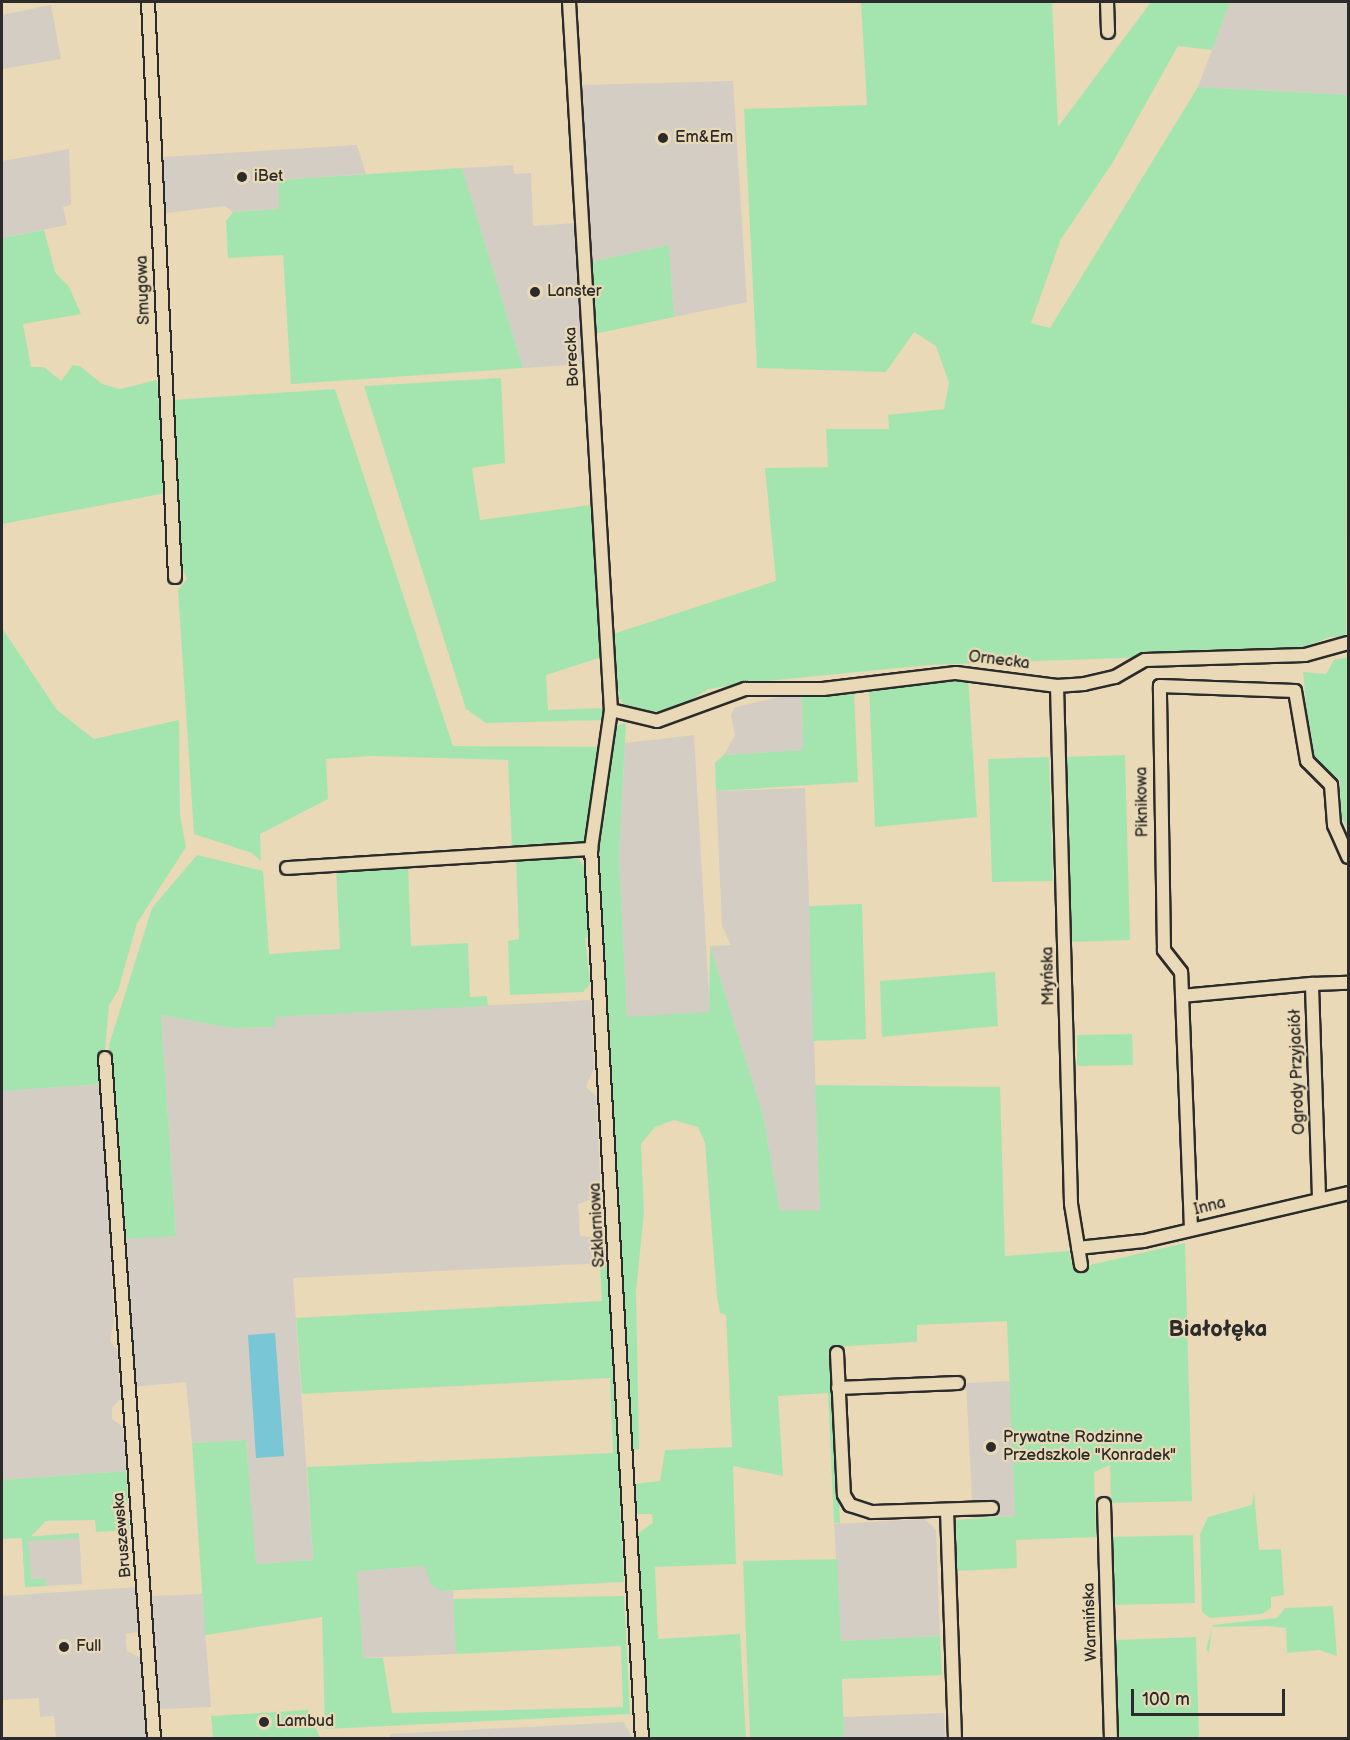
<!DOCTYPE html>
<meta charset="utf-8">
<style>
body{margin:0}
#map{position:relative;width:1350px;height:1740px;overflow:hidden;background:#ead9b6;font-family:"Balsamiq Sans",sans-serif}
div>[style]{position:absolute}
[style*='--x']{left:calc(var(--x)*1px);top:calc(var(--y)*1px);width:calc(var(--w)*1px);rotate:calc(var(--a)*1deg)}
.built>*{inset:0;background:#d3cdc3}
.green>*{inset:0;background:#a4e5af}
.water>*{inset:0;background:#78c6d6}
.roads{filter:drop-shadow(2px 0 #2b2b2b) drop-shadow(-2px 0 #2b2b2b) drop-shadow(0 2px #2b2b2b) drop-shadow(0 -2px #2b2b2b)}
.street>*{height:12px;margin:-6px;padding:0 6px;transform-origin:6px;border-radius:6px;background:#ead9b6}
.dots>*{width:16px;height:16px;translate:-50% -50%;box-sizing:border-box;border:3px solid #ead9b6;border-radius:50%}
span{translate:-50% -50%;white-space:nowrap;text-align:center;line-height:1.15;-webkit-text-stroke:4.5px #ead9b6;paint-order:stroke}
.poi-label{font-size:16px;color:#2b2b2b}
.left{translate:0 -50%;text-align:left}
.street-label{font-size:16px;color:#2b2b2b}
.district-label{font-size:22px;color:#2b2b2b;font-weight:700}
.frame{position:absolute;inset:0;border:3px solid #2b2b2b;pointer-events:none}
.scale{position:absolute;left:1131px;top:1689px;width:154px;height:27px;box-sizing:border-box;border:3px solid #2b2b2b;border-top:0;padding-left:8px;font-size:18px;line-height:21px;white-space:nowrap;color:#2b2b2b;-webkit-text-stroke:4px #ead9b6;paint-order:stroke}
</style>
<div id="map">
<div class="built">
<div style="clip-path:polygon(1230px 2px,1348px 2px,1348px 95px,1198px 87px)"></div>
<div style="clip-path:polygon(51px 5px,61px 59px,2px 69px,2px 15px)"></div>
<div style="clip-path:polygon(733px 81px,747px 302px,674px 317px,669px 245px,590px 262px,579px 85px)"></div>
<div style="clip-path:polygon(357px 145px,366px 174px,278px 180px,279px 209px,233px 212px,225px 206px,166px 213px,162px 157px)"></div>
<div style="clip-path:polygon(69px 149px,71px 205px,63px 207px,67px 225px,2px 238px,2px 161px)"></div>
<div style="clip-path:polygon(513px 165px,514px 174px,531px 173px,533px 226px,575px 223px,583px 364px,523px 368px,462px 168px)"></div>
<div style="clip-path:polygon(802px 692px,803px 750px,724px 755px,735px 735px,731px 715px,735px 707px)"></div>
<div style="clip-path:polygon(694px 735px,710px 1013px,627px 1018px,619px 857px,625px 743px)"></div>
<div style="clip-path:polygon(805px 788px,820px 1211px,780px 1211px,763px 1115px,710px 946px,731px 945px,722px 926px,716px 791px)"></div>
<div style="clip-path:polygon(591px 1000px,594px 1068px,586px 1087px,596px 1096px,601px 1196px,578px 1204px,579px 1216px,580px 1236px,600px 1238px,604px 1263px,293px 1278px,313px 1560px,255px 1564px,246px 1440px,192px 1443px,186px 1382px,132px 1387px,121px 1239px,176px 1235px,161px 1015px,231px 1028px,275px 1027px,274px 1017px)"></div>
<div style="clip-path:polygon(102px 1084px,114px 1322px,110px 1341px,117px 1350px,121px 1398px,112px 1408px,112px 1419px,123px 1427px,126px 1471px,2px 1480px,2px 1091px)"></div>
<div style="clip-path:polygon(1010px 1381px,1015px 1516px,973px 1518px,966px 1383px)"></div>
<div style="clip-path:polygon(925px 1519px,936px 1530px,940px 1636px,841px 1641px,834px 1524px)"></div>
<div style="clip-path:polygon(79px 1533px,82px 1584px,25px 1587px,22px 1537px)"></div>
<div style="clip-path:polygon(425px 1566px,440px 1591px,453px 1591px,456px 1654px,363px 1658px,357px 1571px)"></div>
<div style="clip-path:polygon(137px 1587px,142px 1631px,126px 1634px,126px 1643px,127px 1651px,145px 1660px,146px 1738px,56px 1738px,54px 1716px,40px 1717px,39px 1698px,2px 1700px,2px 1596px)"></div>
<div style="clip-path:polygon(202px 1594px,211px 1707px,160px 1709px,152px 1596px)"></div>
<div style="clip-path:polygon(944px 1713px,945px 1738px,844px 1738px,843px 1717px)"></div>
<div style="clip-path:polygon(624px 1722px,632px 1738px,390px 1738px,390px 1734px)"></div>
</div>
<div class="green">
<div style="clip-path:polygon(861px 2px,1052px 2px,1058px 127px,1151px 2px,1230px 2px,1212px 50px,1178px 46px,1113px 162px,1061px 239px,1031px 323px,1050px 328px,1198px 87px,1348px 95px,1346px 637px,1330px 637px,1291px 652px,928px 665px,746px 683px,709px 689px,673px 710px,630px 713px,619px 698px,613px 634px,776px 581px,765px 468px,828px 467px,826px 429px,889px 429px,888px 415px,944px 409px,949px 383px,936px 346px,914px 332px,886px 372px,757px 368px,744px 109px,867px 105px)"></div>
<div style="clip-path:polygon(462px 168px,523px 368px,291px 384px,283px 255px,228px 258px,226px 221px,233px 212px,279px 209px,278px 180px)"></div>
<div style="clip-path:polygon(44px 230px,55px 272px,69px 287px,81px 314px,23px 324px,31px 367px,44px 367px,61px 381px,73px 365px,80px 366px,102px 384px,120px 389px,157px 380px,166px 493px,2px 524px,2px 238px)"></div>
<div style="clip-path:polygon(669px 245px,674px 317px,595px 334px,590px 262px)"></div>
<div style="clip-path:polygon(501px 378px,505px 463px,472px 468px,480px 520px,591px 505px,602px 657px,546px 675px,548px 710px,606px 708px,606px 720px,486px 723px,466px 709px,364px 386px)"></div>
<div style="clip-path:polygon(335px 389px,453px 746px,603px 747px,584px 843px,512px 847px,508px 760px,372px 756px,326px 759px,328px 799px,260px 834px,261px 861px,252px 853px,194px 834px,178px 590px,187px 579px,180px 564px,172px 400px)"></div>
<div style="clip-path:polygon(2px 628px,57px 710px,94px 739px,179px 720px,180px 815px,186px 847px,137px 923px,118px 991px,109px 1005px,102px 1084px,2px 1091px)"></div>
<div style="clip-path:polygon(1348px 657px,1348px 830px,1341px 816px,1340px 780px,1311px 756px,1303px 672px,1326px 674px,1334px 660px)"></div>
<div style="clip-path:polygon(968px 676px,977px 817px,875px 827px,869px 687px)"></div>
<div style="clip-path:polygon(854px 691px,858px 782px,716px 791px,715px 763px,724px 755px,803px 750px,802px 692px)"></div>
<div style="clip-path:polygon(626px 723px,619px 857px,627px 1017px,709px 1012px,710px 946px,763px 1115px,780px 1211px,820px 1210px,815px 1085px,1000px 1087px,1005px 1256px,1069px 1251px,1073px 1269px,1185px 1243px,1192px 1501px,1111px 1503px,1110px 1465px,1094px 1472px,1096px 1537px,1016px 1540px,1017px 1568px,955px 1571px,953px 1520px,1015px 1516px,1007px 1321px,917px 1325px,917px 1342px,832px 1347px,840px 1523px,834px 1523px,828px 1393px,778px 1396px,783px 1476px,733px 1466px,736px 1564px,655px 1567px,658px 1639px,740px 1634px,746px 1738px,648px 1738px,637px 1534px,653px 1523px,652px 1514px,635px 1514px,633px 1484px,660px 1481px,665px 1450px,732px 1447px,726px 1315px,720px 1313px,717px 1297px,705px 1143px,698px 1127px,674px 1120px,655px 1127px,641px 1144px,644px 1213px,636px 1291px,639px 1449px,631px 1450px,597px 858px,616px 726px)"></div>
<div style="clip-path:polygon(1125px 755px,1130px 940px,1071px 942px,1065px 757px)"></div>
<div style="clip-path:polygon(1049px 757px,1053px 881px,992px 882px,988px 759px)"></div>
<div style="clip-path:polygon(197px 855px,263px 871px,269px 954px,340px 949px,336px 869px,408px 866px,411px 946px,468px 943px,470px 997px,487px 996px,488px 1006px,275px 1017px,275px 1027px,231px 1028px,161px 1015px,176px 1236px,121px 1239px,109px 1045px,152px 908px)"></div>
<div style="clip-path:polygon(576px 857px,589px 871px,592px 937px,585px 938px,590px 984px,583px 992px,510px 995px,508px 941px,519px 939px,516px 859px)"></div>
<div style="clip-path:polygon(862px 904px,866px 1039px,813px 1041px,809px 906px)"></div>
<div style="clip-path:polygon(995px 972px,998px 1026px,882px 1037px,880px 981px)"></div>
<div style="clip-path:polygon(1132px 1034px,1133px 1065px,1077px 1066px,1077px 1035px)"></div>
<div style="clip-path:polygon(600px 1263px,608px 1263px,624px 1582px,440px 1591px,430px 1583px,425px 1566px,357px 1571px,363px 1658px,383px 1658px,392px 1713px,623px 1707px,621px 1646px,456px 1654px,453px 1599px,624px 1596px,630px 1714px,325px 1729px,322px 1617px,205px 1635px,192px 1443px,246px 1440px,256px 1564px,313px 1560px,307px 1467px,613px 1453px,610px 1378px,302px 1394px,296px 1318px,602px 1301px)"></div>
<div style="clip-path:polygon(126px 1471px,128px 1501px,120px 1514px,129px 1519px,129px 1530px,96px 1532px,95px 1520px,46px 1521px,30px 1537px,79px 1533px,79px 1538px,28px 1541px,31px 1579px,46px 1579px,46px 1586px,25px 1587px,22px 1538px,2px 1539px,2px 1480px)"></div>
<div style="clip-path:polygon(1254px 1492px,1259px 1550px,1281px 1549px,1284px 1595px,1271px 1597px,1271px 1608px,1262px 1614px,1210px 1618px,1202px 1612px,1200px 1534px,1208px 1517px,1252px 1505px)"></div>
<div style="clip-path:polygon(1193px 1535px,1195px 1603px,1114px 1605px,1112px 1537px)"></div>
<div style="clip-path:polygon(837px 1559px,841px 1641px,940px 1636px,942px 1675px,842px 1679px,844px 1738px,750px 1738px,743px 1561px)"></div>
<div style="clip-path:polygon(1333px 1606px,1337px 1656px,1319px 1650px,1287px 1653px,1286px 1628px,1267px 1626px,1212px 1627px,1209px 1653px,1206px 1649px,1213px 1625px,1277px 1618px,1285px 1608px)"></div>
<div style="clip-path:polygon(1196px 1637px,1199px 1738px,1117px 1738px,1115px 1640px)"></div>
<div style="clip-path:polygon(308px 1710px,320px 1738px,213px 1738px,211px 1716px)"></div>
</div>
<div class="water">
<div style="clip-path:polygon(275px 1333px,284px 1456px,256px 1458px,248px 1335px)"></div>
</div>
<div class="roads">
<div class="street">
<div style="--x:148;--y:2;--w:576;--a:87.31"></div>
<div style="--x:569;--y:2;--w:709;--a:86.61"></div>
<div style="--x:611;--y:710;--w:140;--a:98.2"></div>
<div style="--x:591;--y:849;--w:890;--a:86.72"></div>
<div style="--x:1107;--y:2;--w:30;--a:88"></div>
<div style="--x:1057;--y:686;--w:518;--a:88.45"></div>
<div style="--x:1071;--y:1204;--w:62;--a:80.7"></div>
<div style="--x:611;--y:710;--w:47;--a:13.4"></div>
<div style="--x:657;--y:721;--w:94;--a:-20"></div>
<div style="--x:745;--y:689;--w:78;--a:0"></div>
<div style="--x:823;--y:689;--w:134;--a:-6.9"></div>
<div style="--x:956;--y:673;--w:102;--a:7.3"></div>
<div style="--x:1057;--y:686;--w:27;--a:-4"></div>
<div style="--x:1084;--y:684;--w:32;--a:-13"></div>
<div style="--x:1115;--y:677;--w:34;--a:-30"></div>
<div style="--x:1145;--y:660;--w:160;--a:-1.8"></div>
<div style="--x:1305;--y:655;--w:45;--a:-15.6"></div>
<div style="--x:287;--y:868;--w:305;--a:-3.6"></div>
<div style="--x:1182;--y:996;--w:131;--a:-5.3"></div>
<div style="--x:105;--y:1058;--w:682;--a:85.88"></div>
<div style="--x:1319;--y:1197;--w:213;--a:-91.9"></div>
<div style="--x:1312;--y:984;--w:36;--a:-2"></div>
<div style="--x:1191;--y:1229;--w:257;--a:-92.2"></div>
<div style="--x:1181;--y:972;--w:28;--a:-128"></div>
<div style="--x:1164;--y:950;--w:264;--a:-90.9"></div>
<div style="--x:1160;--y:686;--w:135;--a:2.1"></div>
<div style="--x:1295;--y:691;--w:71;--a:80.3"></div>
<div style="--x:1307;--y:761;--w:34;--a:45"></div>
<div style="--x:1331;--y:785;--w:40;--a:85.7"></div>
<div style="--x:1334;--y:825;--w:35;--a:66"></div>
<div style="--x:1078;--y:1248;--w:66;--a:-6.1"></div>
<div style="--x:1144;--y:1241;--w:210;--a:-13.2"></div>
<div style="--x:837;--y:1353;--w:142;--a:87.2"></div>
<div style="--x:844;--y:1495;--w:12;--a:59"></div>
<div style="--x:850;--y:1505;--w:23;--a:18"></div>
<div style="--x:872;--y:1512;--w:120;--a:-1.9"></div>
<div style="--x:838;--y:1388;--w:120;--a:-2.4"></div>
<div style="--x:1104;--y:1504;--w:234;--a:88.3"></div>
<div style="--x:947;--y:1510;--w:228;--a:88"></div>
</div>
</div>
<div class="dots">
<div style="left:663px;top:138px;background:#2b2b2b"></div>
<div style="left:242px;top:177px;background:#2b2b2b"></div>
<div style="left:535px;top:292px;background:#2b2b2b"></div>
<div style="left:991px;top:1447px;background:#2b2b2b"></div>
<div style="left:64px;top:1647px;background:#2b2b2b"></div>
<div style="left:264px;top:1722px;background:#2b2b2b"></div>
</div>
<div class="poi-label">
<span class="left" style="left:675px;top:138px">Em&amp;Em</span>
<span class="left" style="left:254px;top:177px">iBet</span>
<span class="left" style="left:547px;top:292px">Lanster</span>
<span class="left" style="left:1003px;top:1447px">Prywatne Rodzinne<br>Przedszkole "Konradek"</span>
<span class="left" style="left:76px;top:1647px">Full</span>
<span class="left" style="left:276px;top:1722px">Lambud</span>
</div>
<div class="street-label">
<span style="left:144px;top:290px;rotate:-92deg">Smugowa</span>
<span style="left:573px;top:357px;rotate:-93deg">Borecka</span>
<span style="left:999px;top:661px;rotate:7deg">Ornecka</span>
<span style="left:1143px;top:802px;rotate:-91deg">Piknikowa</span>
<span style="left:1049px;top:976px;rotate:-91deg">Młyńska</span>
<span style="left:1298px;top:1072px;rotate:-92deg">Ogrody Przyjaciół</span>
<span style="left:1210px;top:1207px;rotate:-14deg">Inna</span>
<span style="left:598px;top:1225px;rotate:-93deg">Szklarniowa</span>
<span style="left:123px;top:1535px;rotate:-95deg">Bruszewska</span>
<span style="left:1091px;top:1622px;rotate:-92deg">Warmińska</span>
</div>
<div class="district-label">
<span style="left:1218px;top:1330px">Białołęka</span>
</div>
<div class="frame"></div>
<div class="scale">100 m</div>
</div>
